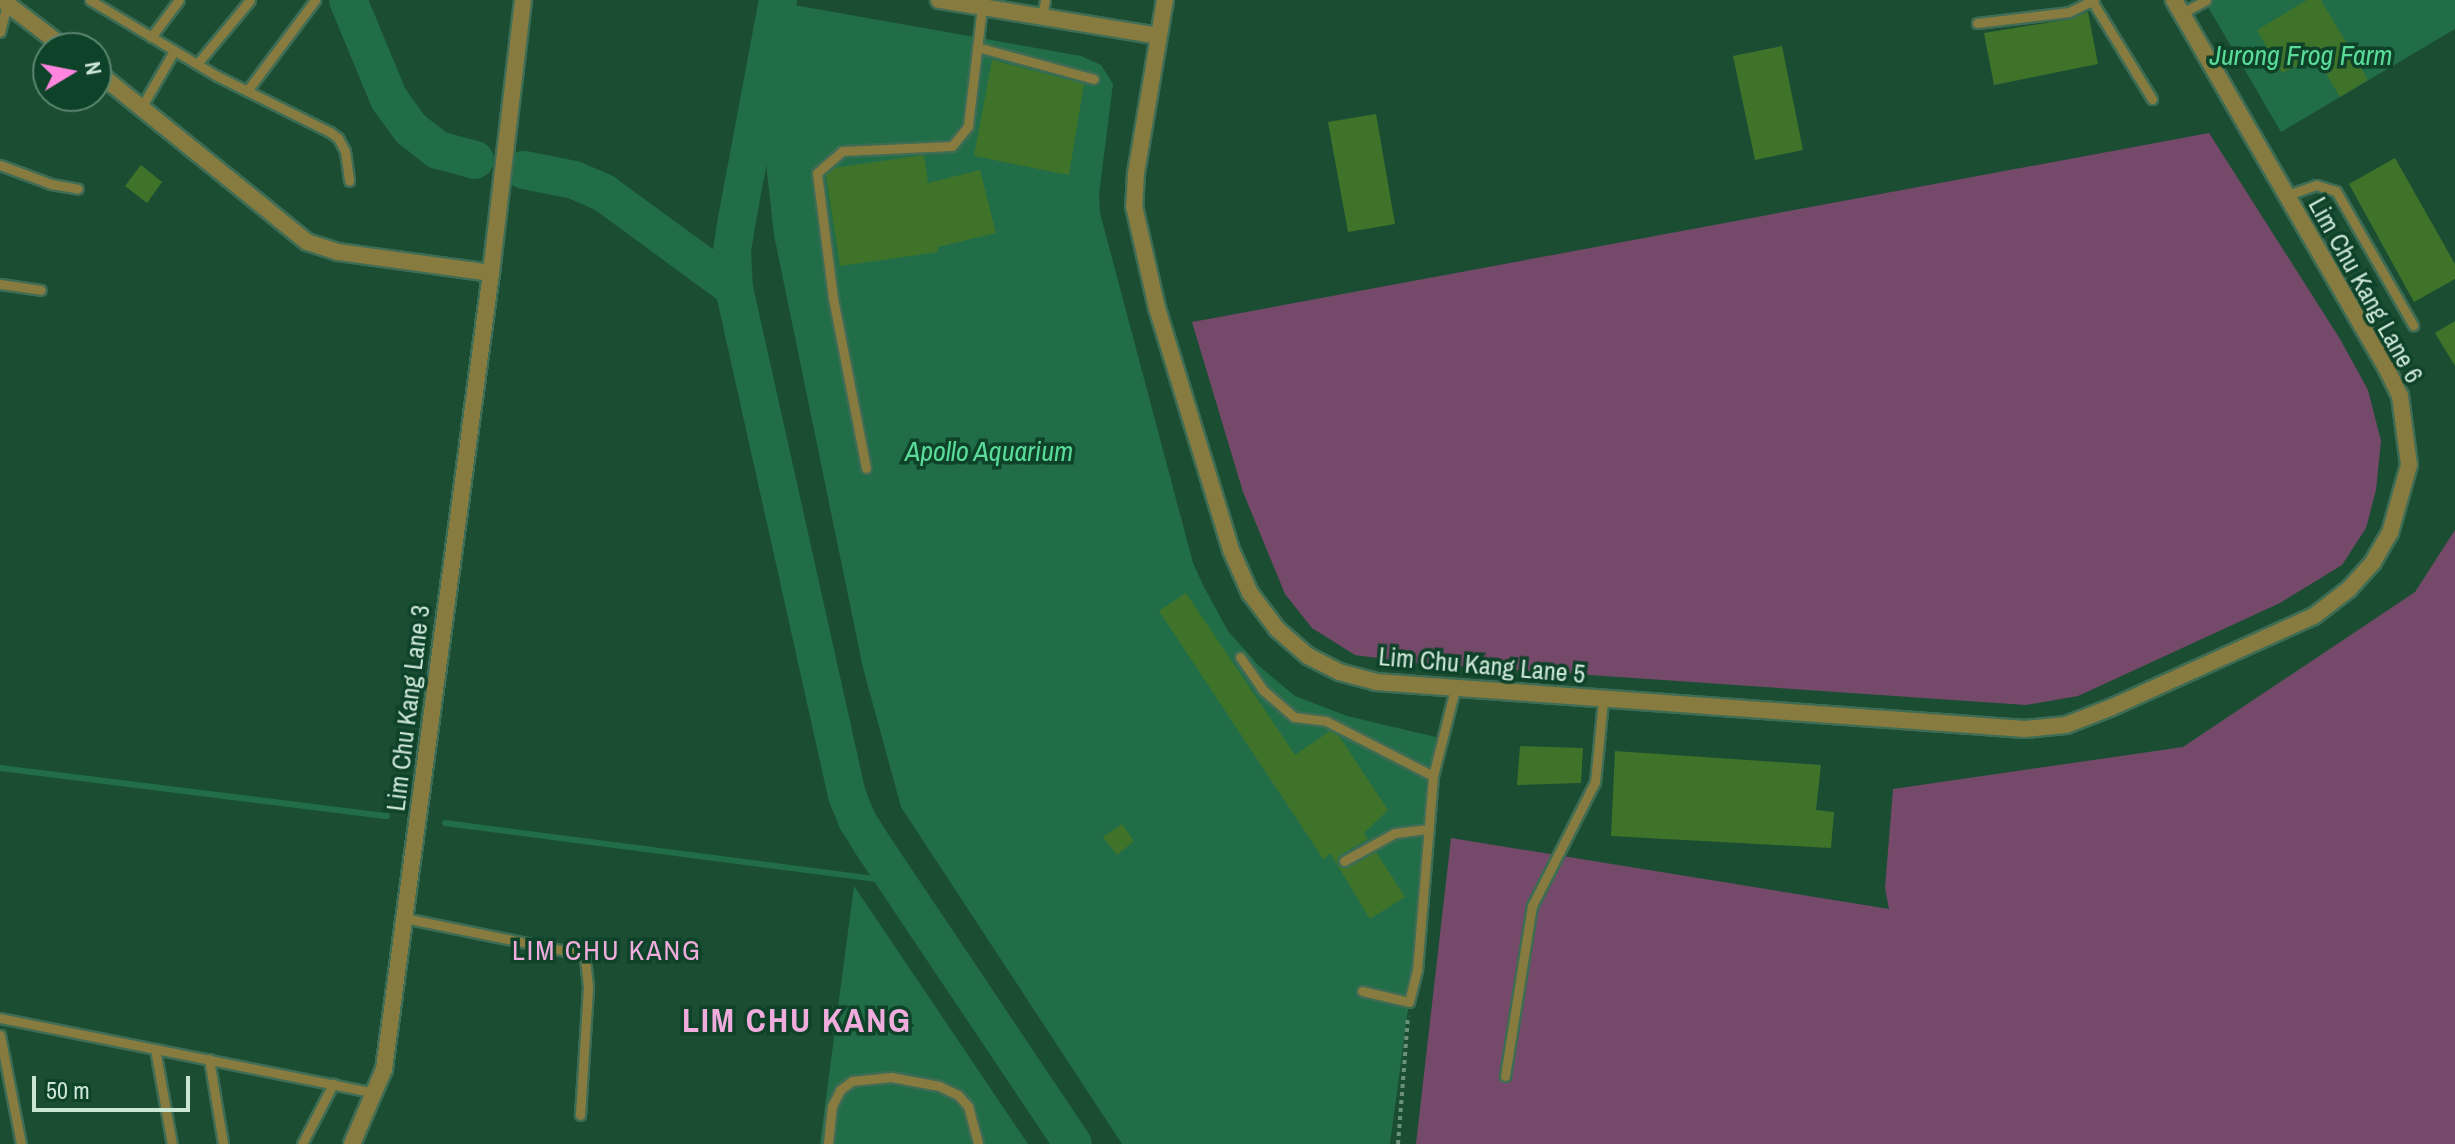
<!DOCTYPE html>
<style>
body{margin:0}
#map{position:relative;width:2455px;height:1144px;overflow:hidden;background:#1b4d33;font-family:"Archivo Narrow",sans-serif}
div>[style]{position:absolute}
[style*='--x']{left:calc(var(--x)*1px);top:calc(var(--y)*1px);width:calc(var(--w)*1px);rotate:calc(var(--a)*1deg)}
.green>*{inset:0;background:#754969}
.water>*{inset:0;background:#216d48}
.stream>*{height:6px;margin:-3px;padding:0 3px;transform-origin:3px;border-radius:3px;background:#216d48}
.river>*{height:38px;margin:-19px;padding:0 19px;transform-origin:19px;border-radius:19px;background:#216d48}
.building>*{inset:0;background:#3f732a}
.path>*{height:4px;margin-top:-2px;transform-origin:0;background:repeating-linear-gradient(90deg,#6b927d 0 4px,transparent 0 8px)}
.roads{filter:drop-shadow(2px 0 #3e6c54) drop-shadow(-2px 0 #3e6c54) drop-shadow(0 2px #3e6c54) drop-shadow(0 -2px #3e6c54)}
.service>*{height:9px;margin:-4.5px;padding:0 4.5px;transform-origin:4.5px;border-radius:4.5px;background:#877b40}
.minor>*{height:16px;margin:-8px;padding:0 8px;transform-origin:8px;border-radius:8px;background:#877b40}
span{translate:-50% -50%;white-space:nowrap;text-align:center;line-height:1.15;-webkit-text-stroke:7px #0e4229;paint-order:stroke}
.street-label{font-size:26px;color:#cce6d6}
.water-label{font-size:28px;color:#5adb99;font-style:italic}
.neighbourhood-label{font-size:28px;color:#f0acdc;letter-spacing:2px}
.district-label{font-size:34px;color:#f0acdc;font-weight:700;letter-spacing:2px}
.north{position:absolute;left:32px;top:32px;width:80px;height:80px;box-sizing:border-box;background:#0e4229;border:2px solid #5a846e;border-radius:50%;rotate:80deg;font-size:22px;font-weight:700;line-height:32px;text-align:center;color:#cce6d6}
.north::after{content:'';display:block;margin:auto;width:28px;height:36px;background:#ff85df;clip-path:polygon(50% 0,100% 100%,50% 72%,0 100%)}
.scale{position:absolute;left:32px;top:1076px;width:158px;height:36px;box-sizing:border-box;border:4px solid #cce6d6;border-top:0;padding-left:10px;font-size:24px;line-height:28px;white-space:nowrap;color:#cce6d6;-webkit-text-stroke:6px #0e4229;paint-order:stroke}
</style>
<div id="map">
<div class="green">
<div style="clip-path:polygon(2209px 133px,2340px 339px,2368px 390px,2381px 441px,2376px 490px,2366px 528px,2342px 565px,2280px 603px,2078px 696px,2026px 705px,1415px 663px,1355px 655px,1312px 628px,1285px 594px,1243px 492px,1192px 322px)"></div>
<div style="clip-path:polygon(2455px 530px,2455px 1144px,1416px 1144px,1451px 838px,1889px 909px,1885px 888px,1893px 789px,2183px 747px,2415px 592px)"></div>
</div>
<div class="water">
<div style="clip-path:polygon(2204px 0,2455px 0,2455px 29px,2281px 132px)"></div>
<div style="clip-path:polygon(794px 5px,1081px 56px,1101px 65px,1113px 84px,1099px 194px,1100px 213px,1193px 563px,1204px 587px,1228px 631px,1259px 666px,1295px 696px,1347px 716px,1444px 739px,1390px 1144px,1122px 1144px,901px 807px,863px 668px,774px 235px,764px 145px)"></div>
<div style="clip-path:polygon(854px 886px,1028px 1144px,820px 1144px)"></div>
</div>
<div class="stream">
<div style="--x:0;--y:768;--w:390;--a:7.1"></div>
<div style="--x:445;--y:823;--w:457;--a:7.4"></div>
</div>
<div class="river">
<div style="--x:348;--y:0;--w:107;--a:67.5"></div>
<div style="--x:389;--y:99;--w:37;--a:54"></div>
<div style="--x:411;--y:129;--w:34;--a:38"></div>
<div style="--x:438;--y:150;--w:38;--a:15"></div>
<div style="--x:778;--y:0;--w:223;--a:100.6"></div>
<div style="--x:737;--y:219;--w:33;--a:99"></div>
<div style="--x:732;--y:252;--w:36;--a:87"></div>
<div style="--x:734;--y:288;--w:519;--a:77.44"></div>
<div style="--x:847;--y:795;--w:27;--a:68"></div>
<div style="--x:857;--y:820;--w:36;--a:58"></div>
<div style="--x:876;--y:850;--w:354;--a:56.2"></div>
<div style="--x:524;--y:170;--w:51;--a:11.3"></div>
<div style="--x:574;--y:180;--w:33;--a:23"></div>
<div style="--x:604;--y:193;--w:161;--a:36.2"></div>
</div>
<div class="building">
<div style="clip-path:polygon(2307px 0,2321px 0,2368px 80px,2340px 97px,2316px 57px,2282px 73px,2257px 30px)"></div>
<div style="clip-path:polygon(2088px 12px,2098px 64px,1994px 85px,1984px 33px,2070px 19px)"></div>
<div style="clip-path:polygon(1782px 46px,1803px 150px,1755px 160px,1733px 56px)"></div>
<div style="clip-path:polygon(992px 60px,1084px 84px,1069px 175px,974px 156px)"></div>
<div style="clip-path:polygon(1376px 114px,1395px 224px,1348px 232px,1328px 122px)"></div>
<div style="clip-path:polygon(924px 155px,928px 183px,980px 170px,996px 233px,938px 247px,938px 252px,840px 266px,826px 175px,833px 168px)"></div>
<div style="clip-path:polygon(2395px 158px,2455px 264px,2455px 279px,2414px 302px,2349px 184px)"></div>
<div style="clip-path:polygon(141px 165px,162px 182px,147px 203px,125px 186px)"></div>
<div style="clip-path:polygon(2455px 321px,2455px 366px,2435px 333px)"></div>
<div style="clip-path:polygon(1186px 593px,1295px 755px,1330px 731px,1339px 736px,1388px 810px,1364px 833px,1368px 839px,1340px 855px,1337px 864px,1347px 868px,1376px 852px,1405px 897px,1370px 919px,1330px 853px,1324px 860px,1159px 611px)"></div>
<div style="clip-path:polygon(1520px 746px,1583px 748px,1581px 783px,1517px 785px)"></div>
<div style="clip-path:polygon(1615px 751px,1821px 765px,1816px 810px,1834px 812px,1831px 848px,1611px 836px)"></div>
<div style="clip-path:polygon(1122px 824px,1134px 841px,1117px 855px,1103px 837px)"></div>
</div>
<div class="path">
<div style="--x:1398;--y:1144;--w:128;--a:-85.5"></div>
</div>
<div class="roads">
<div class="service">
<div style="--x:90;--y:0;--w:148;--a:30.9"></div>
<div style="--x:217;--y:76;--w:126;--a:26.4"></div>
<div style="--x:330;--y:132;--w:10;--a:37"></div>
<div style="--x:338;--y:138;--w:15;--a:62"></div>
<div style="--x:345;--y:151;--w:30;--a:82"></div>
<div style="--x:2092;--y:1;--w:115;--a:58.5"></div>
<div style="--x:2182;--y:13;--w:27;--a:-28"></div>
<div style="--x:1042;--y:17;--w:17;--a:-80"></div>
<div style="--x:1977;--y:23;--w:93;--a:-6.8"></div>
<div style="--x:2069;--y:12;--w:28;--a:-26"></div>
<div style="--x:0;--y:32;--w:29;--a:-76"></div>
<div style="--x:151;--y:37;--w:46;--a:-52.9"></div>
<div style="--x:977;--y:47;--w:121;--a:15.3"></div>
<div style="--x:197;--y:64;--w:83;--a:-50.4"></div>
<div style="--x:247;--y:91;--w:114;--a:-53.2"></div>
<div style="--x:142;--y:106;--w:64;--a:-59.8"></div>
<div style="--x:0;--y:165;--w:54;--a:20.4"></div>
<div style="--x:51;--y:184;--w:27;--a:10"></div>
<div style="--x:2287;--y:195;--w:31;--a:-19"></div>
<div style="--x:2316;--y:185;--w:21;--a:17"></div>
<div style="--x:2336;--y:191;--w:155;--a:60.1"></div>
<div style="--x:0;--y:284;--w:41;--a:8.3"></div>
<div style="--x:866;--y:468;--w:173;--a:-101"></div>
<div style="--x:833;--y:298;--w:126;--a:-97.3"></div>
<div style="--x:817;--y:173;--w:33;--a:-41"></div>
<div style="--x:842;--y:151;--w:110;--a:-2.6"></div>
<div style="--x:952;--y:146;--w:26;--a:-51"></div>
<div style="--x:968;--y:126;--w:120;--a:-83.3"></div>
<div style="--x:1240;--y:657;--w:40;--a:55.1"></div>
<div style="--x:1263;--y:690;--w:41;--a:41.1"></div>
<div style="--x:1294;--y:717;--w:32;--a:7"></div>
<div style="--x:1326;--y:721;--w:120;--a:27.2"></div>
<div style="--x:1344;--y:861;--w:58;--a:-28.8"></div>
<div style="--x:1395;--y:833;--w:34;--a:-7"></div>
<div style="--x:404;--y:918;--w:181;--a:11.5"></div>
<div style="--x:581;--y:954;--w:6;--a:45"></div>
<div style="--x:585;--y:958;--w:30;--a:84"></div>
<div style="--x:588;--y:988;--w:127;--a:93.6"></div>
<div style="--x:1362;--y:991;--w:48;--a:13.2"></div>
<div style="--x:1409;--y:1002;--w:32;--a:-76"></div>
<div style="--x:1417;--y:971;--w:196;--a:-85.3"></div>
<div style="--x:1433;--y:776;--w:90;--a:-75.8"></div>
<div style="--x:0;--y:1018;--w:383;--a:11.3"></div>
<div style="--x:0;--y:1035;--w:111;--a:79.1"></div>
<div style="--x:155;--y:1049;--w:97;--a:79.9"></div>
<div style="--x:209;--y:1059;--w:86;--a:80.6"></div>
<div style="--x:1505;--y:1076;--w:172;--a:-81"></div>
<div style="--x:1532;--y:906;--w:139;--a:-63.1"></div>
<div style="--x:1595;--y:782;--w:82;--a:-84.4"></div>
<div style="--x:302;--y:1144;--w:68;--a:-62.7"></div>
<div style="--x:828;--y:1144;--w:38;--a:-84"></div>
<div style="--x:832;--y:1106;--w:18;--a:-63"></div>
<div style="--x:840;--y:1090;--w:15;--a:-37"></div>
<div style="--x:852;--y:1081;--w:39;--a:-6"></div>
<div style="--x:891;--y:1077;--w:49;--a:10.6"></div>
<div style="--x:939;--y:1086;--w:21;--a:25"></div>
<div style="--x:958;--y:1095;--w:15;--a:48"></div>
<div style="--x:968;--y:1106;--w:39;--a:75"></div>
</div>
<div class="minor">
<div style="--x:2;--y:0;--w:79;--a:37.3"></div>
<div style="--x:939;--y:0;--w:222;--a:9.3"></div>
<div style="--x:1165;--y:0;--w:175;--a:99.5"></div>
<div style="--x:1136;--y:173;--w:33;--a:93"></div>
<div style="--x:1134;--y:206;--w:105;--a:77.3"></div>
<div style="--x:1157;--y:308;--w:253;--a:73"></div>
<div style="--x:1231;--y:550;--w:47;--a:66.2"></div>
<div style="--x:1250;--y:593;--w:45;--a:53.1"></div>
<div style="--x:1277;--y:629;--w:41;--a:41.1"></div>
<div style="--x:1308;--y:656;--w:35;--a:27"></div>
<div style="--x:1339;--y:672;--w:38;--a:15"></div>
<div style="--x:1376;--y:682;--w:651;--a:4.14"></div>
<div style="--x:2025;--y:729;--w:41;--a:-5.6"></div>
<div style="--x:2066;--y:725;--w:47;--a:-21.1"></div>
<div style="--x:2110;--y:708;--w:224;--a:-24.3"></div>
<div style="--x:2314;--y:616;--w:44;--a:-37.6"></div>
<div style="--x:2349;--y:589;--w:36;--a:-48"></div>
<div style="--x:2373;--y:562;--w:34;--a:-60"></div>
<div style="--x:2390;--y:533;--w:71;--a:-74.4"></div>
<div style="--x:2409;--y:465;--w:70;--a:-97.4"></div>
<div style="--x:2400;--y:396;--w:30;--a:-116"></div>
<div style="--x:2387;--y:369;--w:426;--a:-120"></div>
<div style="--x:96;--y:71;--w:272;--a:39"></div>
<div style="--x:307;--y:242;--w:33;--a:18"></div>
<div style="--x:338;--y:252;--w:154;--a:7.8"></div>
<div style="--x:352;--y:1144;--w:82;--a:-66.9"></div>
<div style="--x:384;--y:1069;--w:803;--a:-82.34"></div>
<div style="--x:491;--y:273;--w:275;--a:-83.3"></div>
</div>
</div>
<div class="street-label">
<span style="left:2366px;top:290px;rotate:61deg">Lim Chu Kang Lane 6</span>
<span style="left:1482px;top:665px;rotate:5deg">Lim Chu Kang Lane 5</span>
<span style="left:408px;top:708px;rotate:-83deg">Lim Chu Kang Lane 3</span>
</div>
<div class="water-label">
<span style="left:2301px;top:55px">Jurong Frog Farm</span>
<span style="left:989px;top:451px">Apollo Aquarium</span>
</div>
<div class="neighbourhood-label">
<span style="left:607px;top:950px">LIM CHU KANG</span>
</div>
<div class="district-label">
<span style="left:797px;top:1021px">LIM CHU KANG</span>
</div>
<div class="north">N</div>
<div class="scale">50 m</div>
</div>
